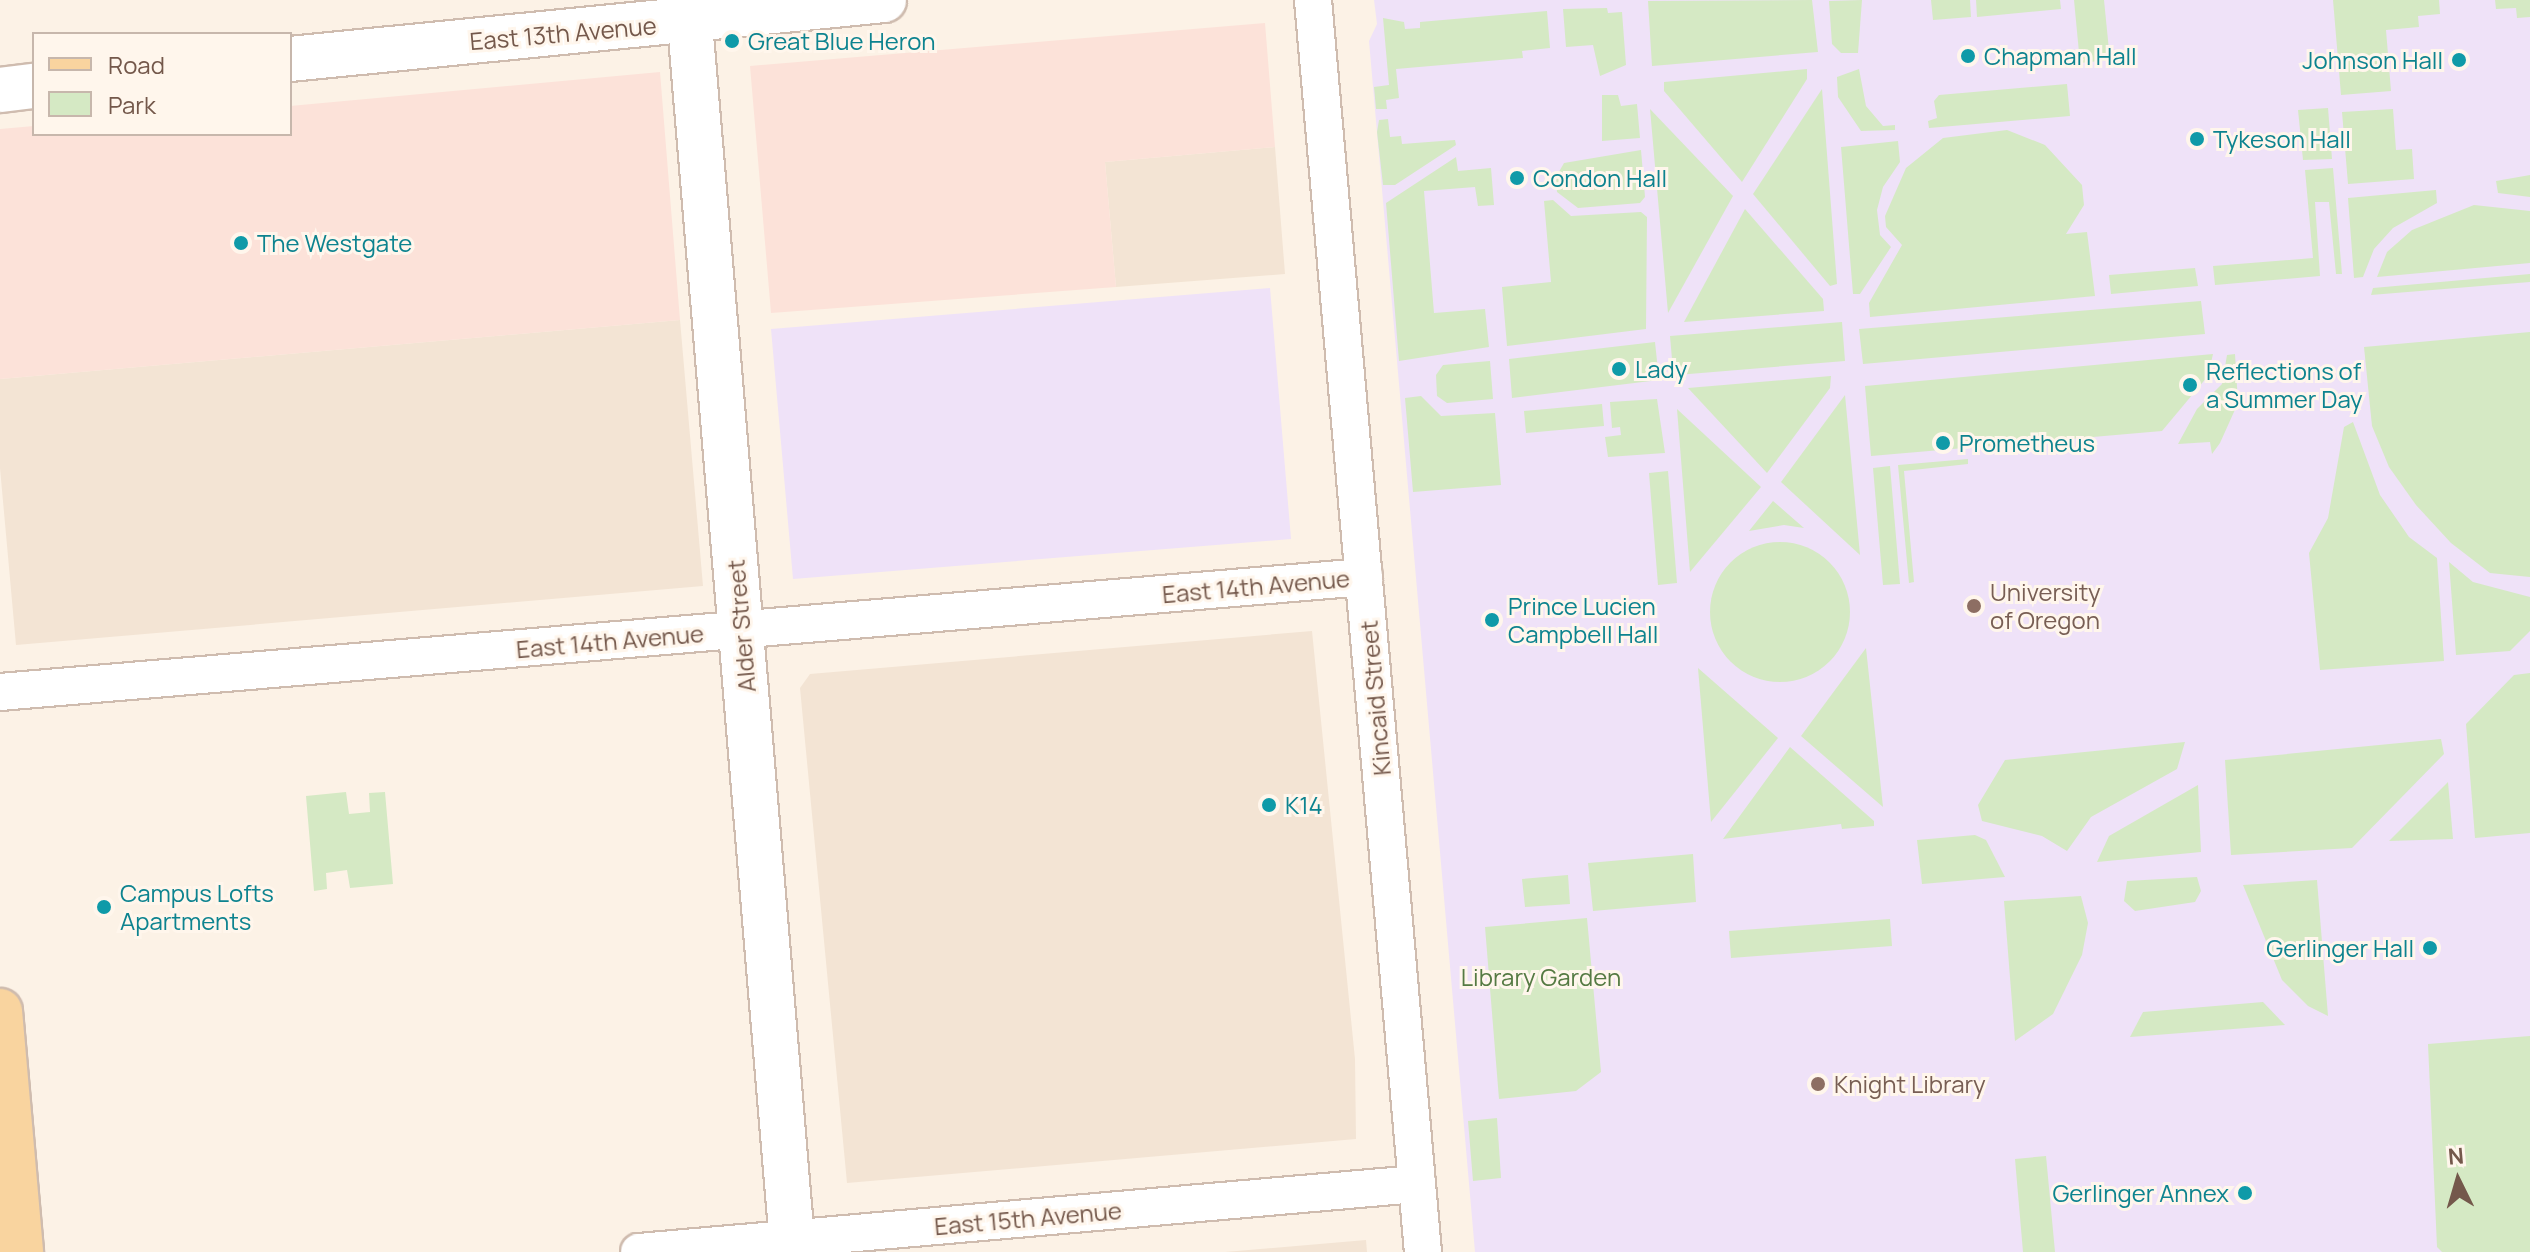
<!DOCTYPE html>
<style>
body{margin:0}
#map{position:relative;width:2530px;height:1252px;overflow:hidden;background:#fcf2e6;font-family:Manrope,sans-serif}
div>[style]{position:absolute}
[style*='--x']{left:calc(var(--x)*1px);top:calc(var(--y)*1px);width:calc(var(--w)*1px);rotate:calc(var(--a)*1deg)}
.residential>*{inset:0;background:#f3e4d4}
.commercial>*{inset:0;background:#fce2d9}
.education>*{inset:0;background:#efe2f8}
.green>*{inset:0;background:#d5e9c4}
.round{border-radius:50%}
.roads{filter:drop-shadow(2px 0 #cfbcaf) drop-shadow(-2px 0 #cfbcaf) drop-shadow(0 2px #cfbcaf) drop-shadow(0 -2px #cfbcaf)}
.street>*{height:36px;margin:-18px;padding:0 18px;transform-origin:18px;border-radius:18px;background:#fff}
.secondary>*{height:44px;margin:-22px;padding:0 22px;transform-origin:22px;border-radius:22px;background:#fff}
.primary>*{height:44px;margin:-22px;padding:0 22px;transform-origin:22px;border-radius:22px;background:#f9d49f}
.dots>*{width:22px;height:22px;translate:-50% -50%;box-sizing:border-box;border:4px solid #fff6ec;border-radius:50%}
span{translate:-50% -50%;white-space:nowrap;text-align:center;line-height:1.15;-webkit-text-stroke:6px #fff6ec;paint-order:stroke}
.street-label{font-size:24px;color:#74584b}
.culture-label{font-size:24px;color:#0d838f}
.left{translate:0 -50%;text-align:left}
.right{translate:-100% -50%;text-align:right}
.education-label{font-size:24px;color:#785e54}
.park-label{font-size:24px;color:#557a43}
.legend{position:absolute;left:32px;top:32px;width:260px;height:104px;box-sizing:border-box;background:#fff6ec;border:2px solid #c7b7ac;margin:0;padding:10px 14px;list-style:none;font-size:24px;color:#74584b}
.legend li{display:flex;align-items:center;gap:16px;height:40px}
.legend b{width:40px;border:2px solid #c7b7ac}
.north{position:absolute;left:2418px;top:1140px;width:80px;height:80px;-webkit-text-stroke:6px #fff6ec;paint-order:stroke;rotate:355deg;font-size:22px;font-weight:700;line-height:32px;text-align:center;color:#74584b}
.north::after{content:'';display:block;margin:auto;width:28px;height:36px;background:#74584b;clip-path:polygon(50% 0,100% 100%,50% 72%,0 100%)}
</style>
<div id="map">
<div class="residential">
<div style="clip-path:polygon(1275px 147px,1285px 274px,1116px 287px,1105px 162px)"></div>
<div style="clip-path:polygon(680px 320px,703px 586px,16px 645px,0 468px,0 379px)"></div>
<div style="clip-path:polygon(1312px 631px,1355px 1059px,1356px 1139px,847px 1183px,800px 688px,810px 674px)"></div>
<div style="clip-path:polygon(1366px 1240px,1367px 1252px,1225px 1252px)"></div>
</div>
<div class="commercial">
<div style="clip-path:polygon(1265px 23px,1275px 147px,1105px 162px,1116px 287px,771px 313px,750px 66px)"></div>
<div style="clip-path:polygon(660px 72px,680px 320px,0 379px,0 129px,34px 126px,34px 134px,290px 134px,290px 106px)"></div>
</div>
<div class="education">
<div style="clip-path:polygon(1374px 0,2530px 0,2530px 1252px,1475px 1252px,1369px 41px,1377px 24px)"></div>
<div style="clip-path:polygon(1270px 288px,1291px 539px,793px 579px,771px 329px)"></div>
</div>
<div class="green">
<div style="clip-path:polygon(1812px 0,1818px 52px,1652px 66px,1648px 1px)"></div>
<div style="clip-path:polygon(1862px 0,1858px 53px,1841px 53px,1832px 44px,1829px 1px)"></div>
<div style="clip-path:polygon(1931px 0,1970px 0,1971px 17px,1933px 20px)"></div>
<div style="clip-path:polygon(1976px 0,2060px 0,2061px 9px,1977px 17px)"></div>
<div style="clip-path:polygon(2074px 0,2104px 0,2110px 60px,2080px 63px)"></div>
<div style="clip-path:polygon(2333px 0,2439px 0,2440px 14px,2418px 16px,2419px 27px,2386px 30px,2391px 91px,2341px 95px)"></div>
<div style="clip-path:polygon(2495px 0,2530px 0,2530px 17px,2517px 18px,2516px 8px,2496px 9px)"></div>
<div style="clip-path:polygon(1607px 8px,1608px 13px,1622px 12px,1626px 65px,1600px 76px,1593px 45px,1566px 47px,1563px 9px)"></div>
<div style="clip-path:polygon(1547px 11px,1550px 48px,1522px 51px,1523px 58px,1396px 69px,1399px 98px,1386px 100px,1387px 109px,1376px 109px,1374px 87px,1389px 85px,1383px 18px,1404px 22px,1405px 29px,1420px 28px,1420px 22px)"></div>
<div style="clip-path:polygon(1807px 69px,1807px 79px,1742px 182px,1664px 91px,1664px 82px)"></div>
<div style="clip-path:polygon(1859px 69px,1866px 106px,1883px 126px,1895px 125px,1895px 130px,1861px 131px,1838px 97px,1837px 77px)"></div>
<div style="clip-path:polygon(2067px 84px,2070px 116px,1929px 128px,1928px 121px,1937px 118px,1934px 101px,1939px 95px)"></div>
<div style="clip-path:polygon(1822px 89px,1837px 284px,1830px 286px,1753px 194px)"></div>
<div style="clip-path:polygon(1602px 95px,1618px 95px,1621px 106px,1637px 104px,1640px 138px,1602px 141px)"></div>
<div style="clip-path:polygon(2328px 108px,2332px 159px,2303px 160px,2298px 110px)"></div>
<div style="clip-path:polygon(1650px 109px,1733px 196px,1668px 313px)"></div>
<div style="clip-path:polygon(2393px 109px,2396px 150px,2412px 149px,2414px 179px,2348px 184px,2342px 112px)"></div>
<div style="clip-path:polygon(1388px 119px,1390px 137px,1401px 136px,1402px 144px,1455px 140px,1456px 145px,1395px 185px,1383px 185px,1377px 132px,1379px 120px)"></div>
<div style="clip-path:polygon(2007px 130px,2045px 145px,2082px 185px,2084px 205px,2066px 234px,2087px 232px,2095px 296px,1870px 317px,1869px 303px,1902px 245px,1886px 227px,1885px 216px,1906px 168px,1943px 138px)"></div>
<div style="clip-path:polygon(1898px 141px,1900px 162px,1883px 187px,1877px 210px,1880px 235px,1891px 247px,1860px 294px,1853px 294px,1841px 147px)"></div>
<div style="clip-path:polygon(1641px 150px,1645px 197px,1640px 203px,1578px 208px,1557px 192px,1556px 177px,1564px 163px)"></div>
<div style="clip-path:polygon(1456px 157px,1458px 171px,1491px 168px,1494px 205px,1478px 206px,1475px 187px,1424px 191px,1434px 313px,1485px 309px,1489px 347px,1399px 361px,1386px 203px)"></div>
<div style="clip-path:polygon(2333px 168px,2342px 274px,2336px 274px,2329px 202px,2315px 202px,2320px 276px,2215px 285px,2213px 266px,2313px 258px,2305px 170px)"></div>
<div style="clip-path:polygon(2530px 175px,2530px 197px,2498px 193px,2496px 181px)"></div>
<div style="clip-path:polygon(2436px 190px,2437px 203px,2393px 228px,2374px 249px,2363px 277px,2354px 278px,2348px 198px)"></div>
<div style="clip-path:polygon(1553px 200px,1571px 216px,1641px 212px,1647px 217px,1646px 329px,1507px 346px,1502px 287px,1551px 282px,1544px 201px)"></div>
<div style="clip-path:polygon(2474px 205px,2530px 211px,2530px 263px,2377px 277px,2387px 252px,2412px 230px)"></div>
<div style="clip-path:polygon(1745px 209px,1823px 299px,1824px 311px,1684px 322px)"></div>
<div style="clip-path:polygon(2195px 268px,2198px 286px,2111px 294px,2109px 275px)"></div>
<div style="clip-path:polygon(2530px 274px,2530px 282px,2371px 295px,2373px 288px)"></div>
<div style="clip-path:polygon(2201px 301px,2205px 334px,1863px 364px,1859px 329px)"></div>
<div style="clip-path:polygon(1842px 322px,1845px 361px,1677px 375px,1673px 371px,1670px 336px)"></div>
<div style="clip-path:polygon(2530px 332px,2530px 577px,2490px 573px,2451px 543px,2416px 505px,2389px 467px,2372px 426px,2364px 347px)"></div>
<div style="clip-path:polygon(1655px 342px,1659px 380px,1512px 398px,1509px 359px)"></div>
<div style="clip-path:polygon(2213px 354px,2208px 376px,2162px 431px,1871px 456px,1865px 386px)"></div>
<div style="clip-path:polygon(2235px 354px,2238px 403px,2220px 443px,2212px 454px,2210px 442px,2178px 444px,2197px 409px,2222px 384px,2227px 355px)"></div>
<div style="clip-path:polygon(1490px 361px,1493px 399px,1447px 403px,1437px 396px,1436px 375px,1443px 365px)"></div>
<div style="clip-path:polygon(1831px 376px,1830px 388px,1767px 473px,1688px 388px)"></div>
<div style="clip-path:polygon(1845px 395px,1860px 555px,1781px 482px)"></div>
<div style="clip-path:polygon(1421px 396px,1441px 416px,1495px 413px,1501px 485px,1413px 492px,1405px 398px)"></div>
<div style="clip-path:polygon(1657px 399px,1665px 453px,1608px 457px,1605px 437px,1621px 435px,1620px 427px,1612px 428px,1610px 402px)"></div>
<div style="clip-path:polygon(1602px 404px,1604px 426px,1526px 433px,1524px 411px)"></div>
<div style="clip-path:polygon(1677px 409px,1761px 487px,1690px 572px)"></div>
<div style="clip-path:polygon(2353px 422px,2380px 495px,2409px 537px,2437px 558px,2444px 661px,2320px 670px,2309px 553px,2328px 518px,2344px 427px)"></div>
<div style="clip-path:polygon(1968px 459px,1968px 464px,1904px 471px,1914px 582px,1909px 583px,1898px 465px)"></div>
<div style="clip-path:polygon(1890px 466px,1900px 584px,1883px 585px,1873px 468px)"></div>
<div style="clip-path:polygon(1668px 471px,1677px 583px,1658px 585px,1649px 473px)"></div>
<div style="clip-path:polygon(1773px 501px,1804px 528px,1784px 525px,1749px 531px)"></div>
<div class="round" style="left:1710px;top:542px;width:140px;height:140px"></div>
<div style="clip-path:polygon(2449px 562px,2473px 582px,2530px 597px,2530px 631px,2510px 651px,2456px 655px)"></div>
<div style="clip-path:polygon(1866px 648px,1883px 807px,1801px 736px)"></div>
<div style="clip-path:polygon(1698px 668px,1778px 738px,1711px 822px)"></div>
<div style="clip-path:polygon(2530px 673px,2530px 833px,2475px 838px,2466px 724px,2514px 675px)"></div>
<div style="clip-path:polygon(2441px 739px,2444px 754px,2352px 848px,2231px 855px,2225px 760px)"></div>
<div style="clip-path:polygon(2185px 742px,2177px 769px,2091px 817px,2067px 851px,2042px 836px,1982px 821px,1978px 805px,2005px 760px)"></div>
<div style="clip-path:polygon(1790px 747px,1874px 821px,1874px 826px,1842px 829px,1841px 824px,1723px 839px)"></div>
<div style="clip-path:polygon(2448px 782px,2453px 839px,2389px 841px)"></div>
<div style="clip-path:polygon(2198px 785px,2201px 852px,2097px 862px,2109px 836px)"></div>
<div style="clip-path:polygon(346px 792px,349px 814px,370px 812px,369px 793px,385px 792px,393px 884px,350px 888px,347px 870px,326px 873px,327px 889px,314px 891px,306px 796px)"></div>
<div style="clip-path:polygon(1975px 835px,1986px 840px,2005px 877px,1922px 884px,1917px 840px)"></div>
<div style="clip-path:polygon(1693px 854px,1696px 902px,1593px 911px,1588px 863px)"></div>
<div style="clip-path:polygon(1568px 875px,1570px 904px,1525px 907px,1522px 879px)"></div>
<div style="clip-path:polygon(2197px 877px,2201px 891px,2195px 902px,2135px 911px,2124px 901px,2127px 881px)"></div>
<div style="clip-path:polygon(2317px 880px,2328px 1016px,2308px 1006px,2282px 980px,2243px 885px)"></div>
<div style="clip-path:polygon(2081px 896px,2088px 923px,2082px 955px,2053px 1014px,2015px 1041px,2004px 901px)"></div>
<div style="clip-path:polygon(1587px 918px,1601px 1072px,1576px 1091px,1499px 1099px,1485px 927px)"></div>
<div style="clip-path:polygon(1890px 919px,1892px 946px,1731px 958px,1729px 931px)"></div>
<div style="clip-path:polygon(2263px 1002px,2285px 1025px,2130px 1037px,2143px 1012px)"></div>
<div style="clip-path:polygon(2530px 1036px,2530px 1252px,2442px 1252px,2437px 1247px,2428px 1044px)"></div>
<div style="clip-path:polygon(1497px 1118px,1501px 1178px,1473px 1181px,1468px 1121px)"></div>
<div style="clip-path:polygon(2046px 1156px,2055px 1252px,2023px 1252px,2015px 1159px)"></div>
</div>
<div class="roads">
<div class="street">
<div style="--x:1313;--y:0;--w:1257;--a:84.98"></div>
<div style="--x:0;--y:692;--w:1369;--a:-4.82"></div>
<div style="--x:639;--y:1252;--w:781;--a:-5"></div>
</div>
<div class="secondary">
<div style="--x:688;--y:0;--w:1256;--a:85.21"></div>
<div style="--x:290;--y:59;--w:597;--a:-5.67"></div>
<div style="--x:0;--y:90;--w:34;--a:-7"></div>
</div>
<div class="primary">
<div style="--x:0;--y:1011;--w:242;--a:85"></div>
</div>
</div>
<div class="dots">
<div style="left:732px;top:41px;background:#0f9aa8"></div>
<div style="left:1968px;top:56px;background:#0f9aa8"></div>
<div style="left:2459px;top:60px;background:#0f9aa8"></div>
<div style="left:2197px;top:139px;background:#0f9aa8"></div>
<div style="left:1517px;top:178px;background:#0f9aa8"></div>
<div style="left:241px;top:243px;background:#0f9aa8"></div>
<div style="left:1619px;top:369px;background:#0f9aa8"></div>
<div style="left:2190px;top:385px;background:#0f9aa8"></div>
<div style="left:1943px;top:443px;background:#0f9aa8"></div>
<div style="left:1974px;top:606px;background:#8d6e63"></div>
<div style="left:1492px;top:620px;background:#0f9aa8"></div>
<div style="left:1269px;top:805px;background:#0f9aa8"></div>
<div style="left:104px;top:907px;background:#0f9aa8"></div>
<div style="left:2430px;top:948px;background:#0f9aa8"></div>
<div style="left:1818px;top:1084px;background:#8d6e63"></div>
<div style="left:2245px;top:1193px;background:#0f9aa8"></div>
</div>
<div class="street-label">
<span style="left:563px;top:33px;rotate:-5deg">East 13th Avenue</span>
<span style="left:1256px;top:586px;rotate:-5deg">East 14th Avenue</span>
<span style="left:741px;top:626px;rotate:-95deg">Alder Street</span>
<span style="left:610px;top:641px;rotate:-5deg">East 14th Avenue</span>
<span style="left:1375px;top:698px;rotate:-95deg">Kincaid Street</span>
<span style="left:1028px;top:1218px;rotate:-5deg">East 15th Avenue</span>
</div>
<div class="culture-label">
<span class="left" style="left:748px;top:41px">Great Blue Heron</span>
<span class="left" style="left:1984px;top:56px">Chapman Hall</span>
<span class="right" style="left:2443px;top:60px">Johnson Hall</span>
<span class="left" style="left:2213px;top:139px">Tykeson Hall</span>
<span class="left" style="left:1533px;top:178px">Condon Hall</span>
<span class="left" style="left:257px;top:243px">The Westgate</span>
<span class="left" style="left:1635px;top:369px">Lady</span>
<span class="left" style="left:2206px;top:385px">Reflections of<br>a Summer Day</span>
<span class="left" style="left:1959px;top:443px">Prometheus</span>
<span class="left" style="left:1508px;top:620px">Prince Lucien<br>Campbell Hall</span>
<span class="left" style="left:1285px;top:805px">K14</span>
<span class="left" style="left:120px;top:907px">Campus Lofts<br>Apartments</span>
<span class="right" style="left:2414px;top:948px">Gerlinger Hall</span>
<span class="right" style="left:2229px;top:1193px">Gerlinger Annex</span>
</div>
<div class="education-label">
<span class="left" style="left:1990px;top:606px">University<br>of Oregon</span>
<span class="left" style="left:1834px;top:1084px">Knight Library</span>
</div>
<div class="park-label">
<span style="left:1541px;top:977px">Library Garden</span>
</div>
<ul class="legend">
<li><b style="height:10px;background:#f9d49f"></b>Road</li>
<li><b style="height:22px;background:#d5e9c4"></b>Park</li>
</ul>
<div class="north">N</div>
</div>
